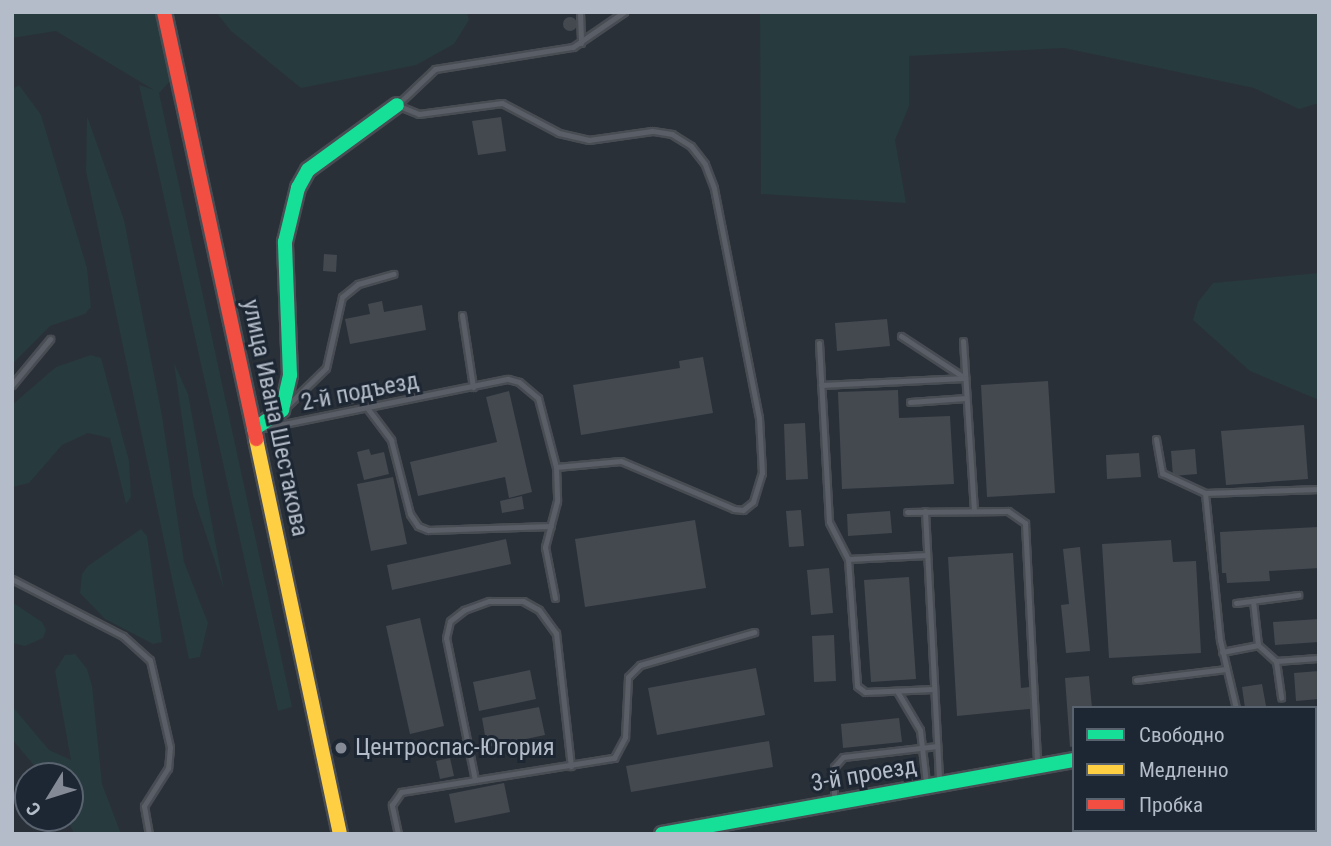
<!DOCTYPE html>
<meta charset="utf-8">
<style>
body{margin:0}
#map{position:relative;width:1331px;height:846px;overflow:hidden;background:#2a3038;font-family:"Roboto Condensed",sans-serif}
div>[style]{position:absolute}
[style*='--x']{left:calc(var(--x)*1px);top:calc(var(--y)*1px);width:calc(var(--w)*1px);rotate:calc(var(--a)*1deg)}
.green>*{inset:0;background:#273a3e}
.building>*{inset:0;background:#444950}
.round{border-radius:50%}
.roads{filter:drop-shadow(2px 0 #484c53) drop-shadow(-2px 0 #484c53) drop-shadow(0 2px #484c53) drop-shadow(0 -2px #484c53)}
.lane>*{height:5px;margin:-2.5px;padding:0 2.5px;transform-origin:2.5px;border-radius:2.5px;background:#5a5e66}
.street>*{height:10px;margin:-5px;padding:0 5px;transform-origin:5px;border-radius:5px;background:#5a5e66}
.fast>*{height:14px;margin:-7px;padding:0 7px;transform-origin:7px;border-radius:7px;background:#16e098}
.slow>*{height:14px;margin:-7px;padding:0 7px;transform-origin:7px;border-radius:7px;background:#ffcf43}
.jam>*{height:14px;margin:-7px;padding:0 7px;transform-origin:7px;border-radius:7px;background:#f24e42}
.dots>*{width:19px;height:19px;translate:-50% -50%;box-sizing:border-box;border:4px solid #1d2633;border-radius:50%}
span{translate:-50% -50%;white-space:nowrap;text-align:center;line-height:1.15;-webkit-text-stroke:6px #1d2633;paint-order:stroke}
.street-label{font-size:24px;color:#b4bcc9}
.poi-label{font-size:24px;color:#b4bcc9}
.left{translate:0 -50%;text-align:left}
.frame{position:absolute;inset:0;border:14px solid #b4bcc9;pointer-events:none}
.legend{position:absolute;left:1072px;top:706px;width:245px;height:126px;box-sizing:border-box;background:#1d2633;border:2px solid #59626f;margin:0;padding:9px 12px;list-style:none;font-size:21px;color:#b4bcc9}
.legend li{display:flex;align-items:center;gap:14px;height:35px}
.legend b{width:35px;border:2px solid #59626f}
.north{position:absolute;left:14px;top:762px;width:70px;height:70px;box-sizing:border-box;background:#1d2633;border:2px solid #59626f;border-radius:50%;rotate:232deg;font-size:19px;font-weight:700;line-height:28px;text-align:center;color:#b4bcc9}
.north::after{content:'';display:block;margin:auto;width:24px;height:32px;background:#848b96;clip-path:polygon(50% 0,100% 100%,50% 72%,0 100%)}
</style>
<div id="map">
<div class="green">
<div style="clip-path:polygon(12px 12px,156px 12px,171px 80px,159px 93px,292px 707px,278px 711px,139px 85px,154px 90px,56px 31px,12px 38px)"></div>
<div style="clip-path:polygon(216px 12px,467px 12px,469px 20px,454px 44px,416px 65px,301px 88px,231px 31px)"></div>
<div style="clip-path:polygon(760px 12px,1319px 12px,1319px 103px,1299px 109px,1254px 88px,1064px 48px,909px 56px,909px 106px,895px 140px,906px 203px,761px 194px)"></div>
<div style="clip-path:polygon(19px 85px,41px 115px,87px 268px,91px 307px,85px 314px,50px 326px,12px 364px,12px 90px)"></div>
<div style="clip-path:polygon(87px 116px,124px 220px,162px 416px,184px 562px,208px 623px,200px 657px,189px 659px,86px 171px)"></div>
<div style="clip-path:polygon(1319px 273px,1319px 400px,1250px 371px,1193px 320px,1198px 302px,1213px 283px)"></div>
<div style="clip-path:polygon(91px 355px,101px 358px,129px 461px,131px 497px,126px 504px,110px 438px,88px 433px,62px 445px,29px 483px,12px 487px,12px 405px,56px 367px)"></div>
<div style="clip-path:polygon(174px 363px,188px 394px,224px 589px,193px 495px)"></div>
<div style="clip-path:polygon(141px 529px,147px 536px,162px 642px,153px 644px,105px 619px,80px 593px,82px 574px,88px 566px)"></div>
<div style="clip-path:polygon(12px 602px,42px 622px,46px 630px,43px 638px,25px 646px,12px 643px)"></div>
<div style="clip-path:polygon(75px 654px,87px 669px,92px 686px,102px 784px,121px 834px,74px 834px,67px 818px,70px 776px,43px 776px,12px 739px,12px 706px,49px 750px,71px 760px,55px 671px,65px 655px)"></div>
</div>
<div class="building">
<div class="round" style="left:563px;top:17px;width:14px;height:14px"></div>
<div style="clip-path:polygon(501px 117px,506px 151px,478px 155px,472px 121px)"></div>
<div style="clip-path:polygon(324px 254px,337px 255px,336px 272px,323px 271px)"></div>
<div style="clip-path:polygon(382px 301px,384px 312px,422px 305px,426px 330px,350px 344px,345px 319px,370px 314px,368px 304px)"></div>
<div style="clip-path:polygon(887px 319px,890px 346px,837px 351px,835px 323px)"></div>
<div style="clip-path:polygon(703px 357px,713px 413px,581px 435px,573px 385px,680px 368px,679px 361px)"></div>
<div style="clip-path:polygon(1048px 381px,1055px 493px,987px 497px,981px 385px)"></div>
<div style="clip-path:polygon(352px 389px,354px 404px,343px 405px,341px 391px)"></div>
<div style="clip-path:polygon(898px 390px,899px 418px,950px 416px,954px 484px,842px 489px,838px 392px)"></div>
<div style="clip-path:polygon(509px 391px,532px 492px,509px 498px,505px 477px,418px 496px,410px 462px,497px 442px,486px 397px)"></div>
<div style="clip-path:polygon(805px 423px,808px 479px,786px 480px,784px 424px)"></div>
<div style="clip-path:polygon(1304px 425px,1308px 479px,1226px 485px,1221px 431px)"></div>
<div style="clip-path:polygon(369px 449px,371px 455px,384px 452px,389px 474px,364px 480px,357px 452px)"></div>
<div style="clip-path:polygon(1195px 449px,1197px 474px,1173px 476px,1171px 451px)"></div>
<div style="clip-path:polygon(1139px 453px,1141px 477px,1107px 479px,1106px 455px)"></div>
<div style="clip-path:polygon(393px 477px,407px 544px,371px 551px,357px 484px)"></div>
<div style="clip-path:polygon(522px 496px,524px 509px,502px 513px,500px 501px)"></div>
<div style="clip-path:polygon(801px 510px,804px 546px,789px 547px,786px 511px)"></div>
<div style="clip-path:polygon(890px 511px,892px 533px,848px 536px,847px 514px)"></div>
<div style="clip-path:polygon(695px 520px,706px 588px,585px 607px,575px 539px)"></div>
<div style="clip-path:polygon(1318px 527px,1319px 568px,1269px 571px,1270px 581px,1227px 583px,1226px 573px,1222px 573px,1220px 532px)"></div>
<div style="clip-path:polygon(506px 539px,511px 564px,392px 590px,387px 565px)"></div>
<div style="clip-path:polygon(1171px 540px,1173px 562px,1196px 561px,1201px 653px,1109px 658px,1102px 544px)"></div>
<div style="clip-path:polygon(1080px 547px,1090px 651px,1066px 653px,1061px 605px,1069px 604px,1063px 549px)"></div>
<div style="clip-path:polygon(1013px 553px,1021px 688px,1038px 686px,1039px 708px,957px 716px,948px 557px)"></div>
<div style="clip-path:polygon(829px 568px,833px 613px,811px 615px,807px 570px)"></div>
<div style="clip-path:polygon(909px 577px,916px 679px,871px 682px,864px 580px)"></div>
<div style="clip-path:polygon(420px 618px,444px 726px,410px 734px,386px 626px)"></div>
<div style="clip-path:polygon(1319px 619px,1319px 642px,1275px 645px,1273px 622px)"></div>
<div style="clip-path:polygon(834px 635px,836px 681px,814px 682px,812px 636px)"></div>
<div style="clip-path:polygon(756px 668px,765px 715px,657px 735px,648px 688px)"></div>
<div style="clip-path:polygon(530px 670px,536px 699px,479px 711px,473px 682px)"></div>
<div style="clip-path:polygon(1319px 671px,1319px 699px,1296px 701px,1294px 673px)"></div>
<div style="clip-path:polygon(1089px 676px,1092px 708px,1074px 708px,1074px 746px,1070px 747px,1065px 678px)"></div>
<div style="clip-path:polygon(1262px 684px,1266px 706px,1245px 708px,1242px 687px)"></div>
<div style="clip-path:polygon(539px 707px,545px 735px,487px 747px,482px 718px)"></div>
<div style="clip-path:polygon(899px 718px,902px 742px,843px 748px,841px 724px)"></div>
<div style="clip-path:polygon(769px 741px,773px 767px,631px 792px,626px 766px)"></div>
<div style="clip-path:polygon(450px 758px,454px 776px,440px 779px,436px 761px)"></div>
<div style="clip-path:polygon(504px 783px,510px 812px,455px 823px,449px 794px)"></div>
<div style="clip-path:polygon(1319px 818px,1319px 834px,1243px 834px,1315px 830px)"></div>
</div>
<div class="roads">
<div class="lane">
<div style="--x:580;--y:12;--w:31;--a:88"></div>
<div style="--x:462;--y:315;--w:73;--a:81.3"></div>
<div style="--x:901;--y:336;--w:77;--a:33.3"></div>
<div style="--x:963;--y:341;--w:170;--a:86.3"></div>
<div style="--x:819;--y:343;--w:179;--a:86.8"></div>
<div style="--x:829;--y:522;--w:42;--a:62.8"></div>
<div style="--x:848;--y:559;--w:127;--a:85.9"></div>
<div style="--x:857;--y:686;--w:10;--a:37"></div>
<div style="--x:865;--y:692;--w:69;--a:-2.5"></div>
<div style="--x:12;--y:385;--w:60;--a:-50.4"></div>
<div style="--x:821;--y:385;--w:144;--a:-2.8"></div>
<div style="--x:910;--y:402;--w:56;--a:-4.1"></div>
<div style="--x:287;--y:406;--w:54;--a:-44.3"></div>
<div style="--x:326;--y:368;--w:73;--a:-77.3"></div>
<div style="--x:342;--y:297;--w:21;--a:-39"></div>
<div style="--x:358;--y:284;--w:37;--a:-16"></div>
<div style="--x:368;--y:409;--w:39;--a:53"></div>
<div style="--x:391;--y:440;--w:76;--a:75.6"></div>
<div style="--x:410;--y:514;--w:14;--a:56"></div>
<div style="--x:418;--y:526;--w:11;--a:22"></div>
<div style="--x:428;--y:530;--w:123;--a:-1.9"></div>
<div style="--x:264;--y:428;--w:249;--a:-11.4"></div>
<div style="--x:508;--y:379;--w:11;--a:15"></div>
<div style="--x:519;--y:382;--w:25;--a:40"></div>
<div style="--x:538;--y:398;--w:71;--a:75.4"></div>
<div style="--x:556;--y:467;--w:34;--a:88"></div>
<div style="--x:557;--y:501;--w:48;--a:104.6"></div>
<div style="--x:545;--y:547;--w:52;--a:78.9"></div>
<div style="--x:1156;--y:439;--w:35;--a:80"></div>
<div style="--x:1162;--y:473;--w:47;--a:24.9"></div>
<div style="--x:1205;--y:493;--w:114;--a:-2"></div>
<div style="--x:556;--y:467;--w:65;--a:-5.3"></div>
<div style="--x:621;--y:461;--w:123;--a:23"></div>
<div style="--x:734;--y:509;--w:9;--a:6"></div>
<div style="--x:743;--y:510;--w:13;--a:-39"></div>
<div style="--x:753;--y:502;--w:30;--a:-73"></div>
<div style="--x:762;--y:473;--w:55;--a:-93.1"></div>
<div style="--x:759;--y:418;--w:234;--a:-101.1"></div>
<div style="--x:714;--y:188;--w:26;--a:-111"></div>
<div style="--x:705;--y:164;--w:23;--a:-128"></div>
<div style="--x:691;--y:146;--w:22;--a:-148"></div>
<div style="--x:672;--y:134;--w:20;--a:-171"></div>
<div style="--x:652;--y:131;--w:64;--a:171.9"></div>
<div style="--x:589;--y:140;--w:31;--a:-167"></div>
<div style="--x:559;--y:133;--w:64;--a:-152.2"></div>
<div style="--x:502;--y:103;--w:84;--a:172.5"></div>
<div style="--x:419;--y:114;--w:24;--a:-158"></div>
<div style="--x:397;--y:105;--w:52;--a:-43.5"></div>
<div style="--x:435;--y:69;--w:140;--a:-9.1"></div>
<div style="--x:573;--y:47;--w:62;--a:-34.5"></div>
<div style="--x:1205;--y:493;--w:148;--a:84.2"></div>
<div style="--x:1220;--y:640;--w:70;--a:76.8"></div>
<div style="--x:925;--y:511;--w:270;--a:87"></div>
<div style="--x:907;--y:512;--w:101;--a:-0.6"></div>
<div style="--x:1008;--y:511;--w:21;--a:35"></div>
<div style="--x:1025;--y:523;--w:241;--a:87.1"></div>
<div style="--x:848;--y:559;--w:79;--a:-2.9"></div>
<div style="--x:12;--y:579;--w:125;--a:27.2"></div>
<div style="--x:123;--y:636;--w:36;--a:42"></div>
<div style="--x:150;--y:660;--w:89;--a:77.1"></div>
<div style="--x:170;--y:747;--w:21;--a:95"></div>
<div style="--x:168;--y:768;--w:45;--a:122.3"></div>
<div style="--x:144;--y:806;--w:28;--a:80"></div>
<div style="--x:1253;--y:601;--w:44;--a:83.5"></div>
<div style="--x:1258;--y:645;--w:24;--a:42"></div>
<div style="--x:1276;--y:661;--w:42;--a:-4.1"></div>
<div style="--x:1236;--y:603;--w:63;--a:-7.4"></div>
<div style="--x:1222;--y:652;--w:37;--a:-11"></div>
<div style="--x:1276;--y:661;--w:37;--a:82"></div>
<div style="--x:1136;--y:680;--w:91;--a:-7"></div>
<div style="--x:897;--y:691;--w:45;--a:59.5"></div>
<div style="--x:920;--y:730;--w:53;--a:83.5"></div>
<div style="--x:475;--y:780;--w:145;--a:-101.5"></div>
<div style="--x:446;--y:638;--w:17;--a:-77"></div>
<div style="--x:450;--y:621;--w:18;--a:-38"></div>
<div style="--x:464;--y:610;--w:27;--a:-20"></div>
<div style="--x:489;--y:601;--w:34;--a:0"></div>
<div style="--x:523;--y:601;--w:18;--a:29"></div>
<div style="--x:539;--y:610;--w:29;--a:54"></div>
<div style="--x:556;--y:633;--w:134;--a:83.6"></div>
<div style="--x:834;--y:800;--w:33;--a:-90"></div>
<div style="--x:834;--y:767;--w:13;--a:-48"></div>
<div style="--x:843;--y:757;--w:95;--a:-6.7"></div>
<div style="--x:1315;--y:801;--w:4;--a:0"></div>
<div style="--x:1105;--y:830;--w:4;--a:76"></div>
<div style="--x:398;--y:834;--w:30;--a:-102"></div>
<div style="--x:392;--y:805;--w:16;--a:-55"></div>
<div style="--x:401;--y:792;--w:216;--a:-9.1"></div>
<div style="--x:614;--y:758;--w:24;--a:-62"></div>
<div style="--x:625;--y:737;--w:60;--a:-87.1"></div>
<div style="--x:628;--y:677;--w:17;--a:-45"></div>
<div style="--x:640;--y:665;--w:119;--a:-16.1"></div>
</div>
<div class="street">
<div style="--x:1315;--y:713;--w:4;--a:0"></div>
</div>
<div class="fast">
<div style="--x:254;--y:429;--w:34;--a:-34"></div>
<div style="--x:282;--y:410;--w:36;--a:-77"></div>
<div style="--x:290;--y:375;--w:133;--a:-92.2"></div>
<div style="--x:285;--y:242;--w:56;--a:-76.5"></div>
<div style="--x:298;--y:188;--w:21;--a:-61"></div>
<div style="--x:308;--y:170;--w:110;--a:-36.1"></div>
<div style="--x:662;--y:834;--w:419;--a:-10.2"></div>
</div>
<div class="slow">
<div style="--x:256;--y:439;--w:404;--a:78"></div>
</div>
<div class="jam">
<div style="--x:164;--y:12;--w:437;--a:77.8"></div>
</div>
</div>
<div class="dots">
<div style="left:341px;top:748px;background:#848b96"></div>
</div>
<div class="street-label">
<span style="left:360px;top:392px;rotate:-11deg">2-й подъезд</span>
<span style="left:275px;top:418px;rotate:78deg">улица Ивана Шестакова</span>
<span style="left:864px;top:775px;rotate:-10deg">3-й проезд</span>
</div>
<div class="poi-label">
<span class="left" style="left:355px;top:748px">Центроспас-Югория</span>
</div>
<div class="frame"></div>
<ul class="legend">
<li><b style="height:9px;background:#16e098"></b>Свободно</li>
<li><b style="height:9px;background:#ffcf43"></b>Медленно</li>
<li><b style="height:9px;background:#f24e42"></b>Пробка</li>
</ul>
<div class="north">С</div>
</div>
